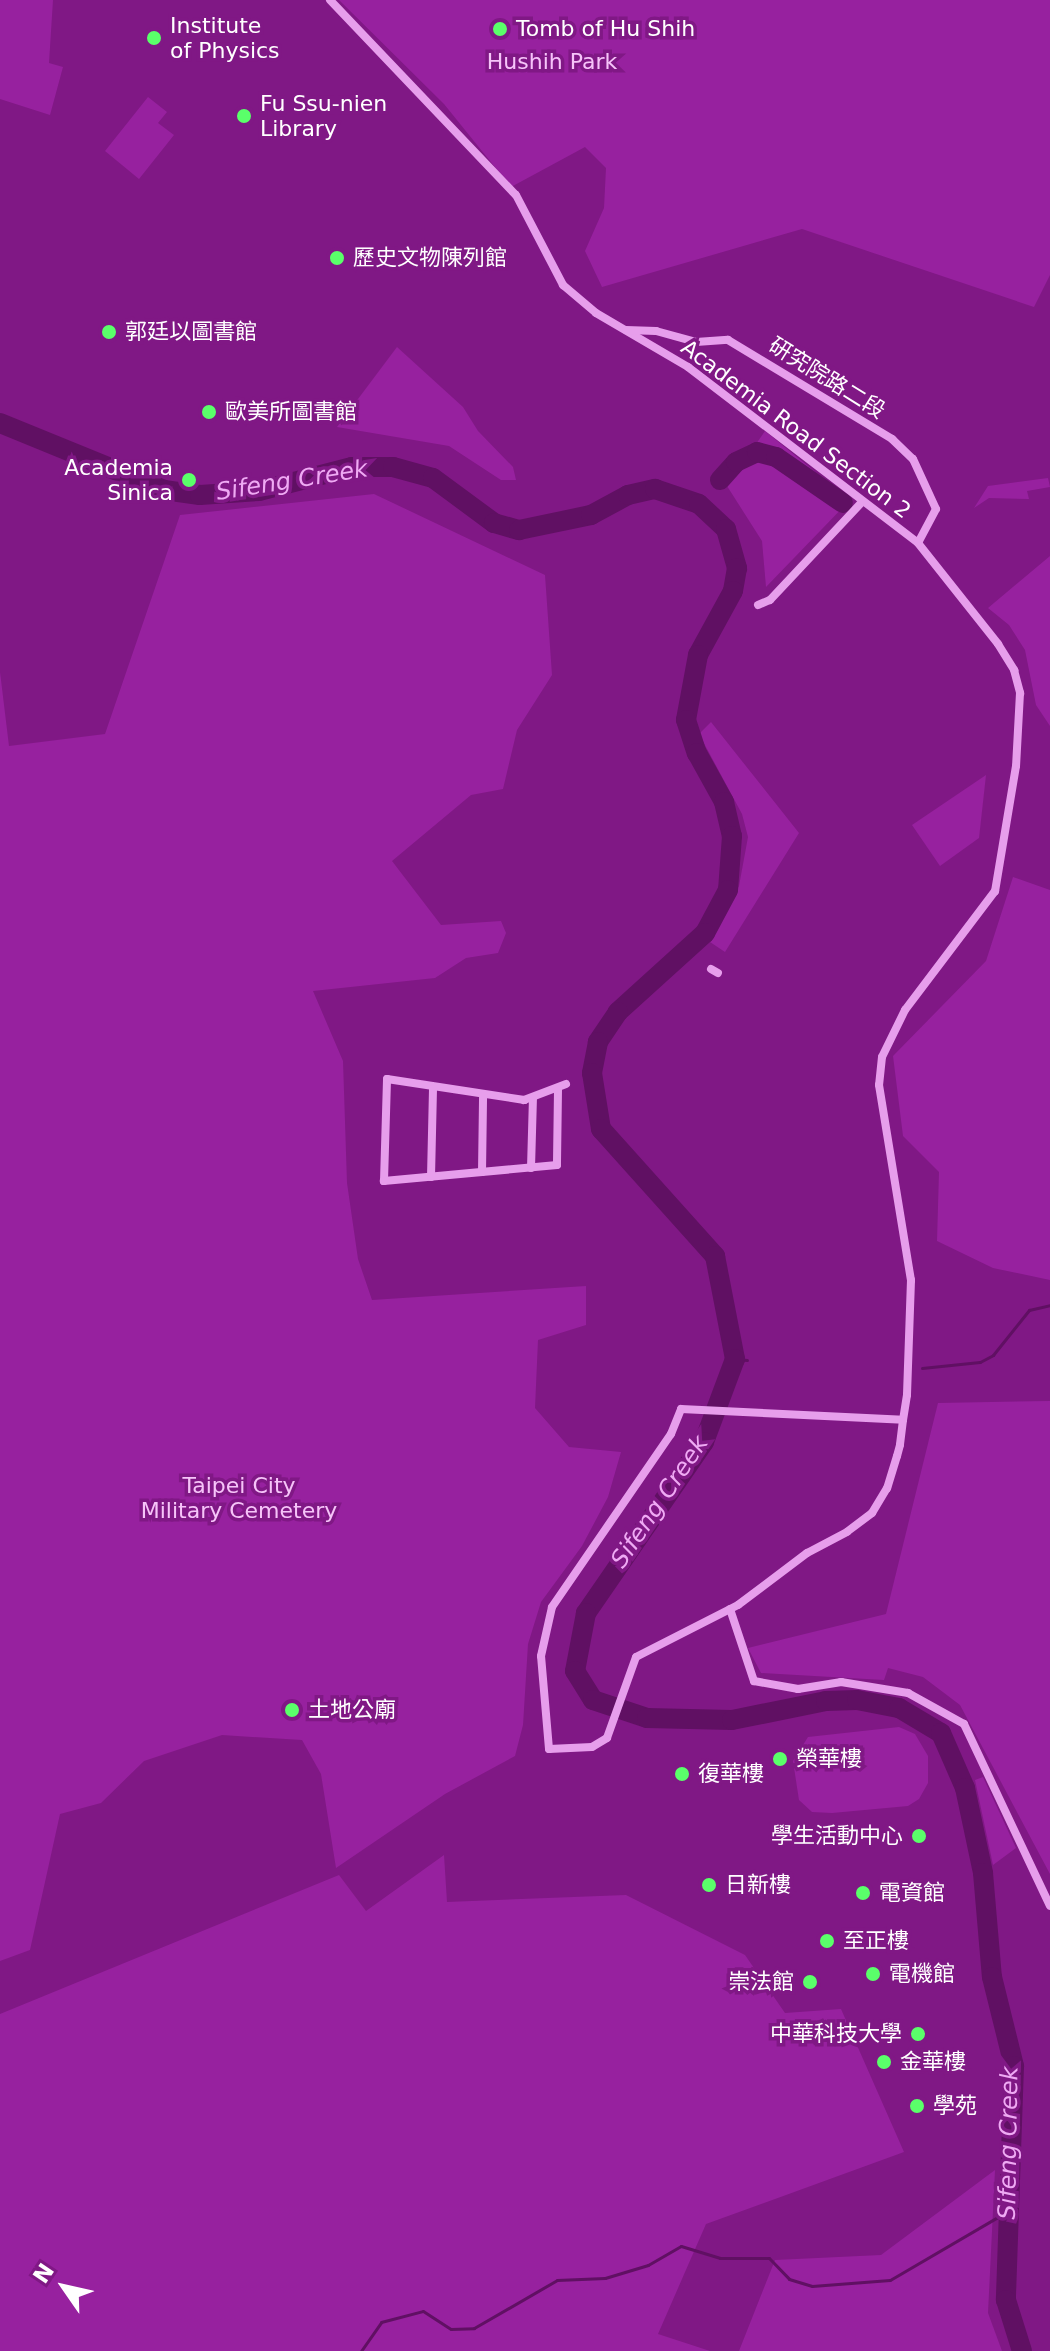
<!DOCTYPE html>
<meta charset="utf-8">
<style>
body{margin:0}
#map{position:relative;width:1050px;height:2351px;overflow:hidden;background:#801885;font-family:"DejaVu Sans","Noto Sans TC",sans-serif}
div>[style]{position:absolute}
[style*='--x']{left:calc(var(--x)*1px);top:calc(var(--y)*1px);width:calc(var(--w)*1px);rotate:calc(var(--a)*1deg)}
.green>*{inset:0;background:#97219f}
.stream>*{height:3px;margin:-1.5px;padding:0 1.5px;transform-origin:1.5px;border-radius:1.5px;background:#601063}
.river>*{height:20px;margin:-10px;padding:0 10px;transform-origin:10px;border-radius:10px;background:#601063}
.minor>*{height:8px;margin:-4px;padding:0 4px;transform-origin:4px;border-radius:4px;background:#e79eec}
.dots>*{width:22px;height:22px;translate:-50% -50%;box-sizing:border-box;border:4px solid #801885;border-radius:50%}
span{translate:-50% -50%;white-space:nowrap;text-align:center;line-height:1.15;-webkit-text-stroke:7px #801885;paint-order:stroke}
.poi-label{font-size:22px;color:#fff}
.left{translate:0 -50%;text-align:left}
.right{translate:-100% -50%;text-align:right}
.park-label{font-size:22px;color:#f6c4f9}
.street-label{font-size:22px;color:#fff}
.water-label{font-size:24px;color:#efaaf4;font-style:italic}
.north{position:absolute;left:24px;top:2247px;width:80px;height:80px;-webkit-text-stroke:6px #801885;paint-order:stroke;rotate:304deg;font-size:22px;font-weight:700;line-height:32px;text-align:center;color:#fff}
.north::after{content:'';display:block;margin:auto;width:28px;height:36px;background:#fff;clip-path:polygon(50% 0,100% 100%,50% 72%,0 100%)}
</style>
<div id="map">
<div class="green">
<div style="clip-path:polygon(0 0,53px 0,49px 63px,63px 67px,50px 115px,0 99px)"></div>
<div style="clip-path:polygon(339px 0,1050px 0,1050px 275px,1034px 307px,802px 229px,602px 287px,585px 251px,604px 208px,606px 168px,585px 147px,511px 187px,444px 104px)"></div>
<div style="clip-path:polygon(148px 97px,167px 112px,158px 123px,174px 135px,139px 179px,105px 151px)"></div>
<div style="clip-path:polygon(397px 347px,463px 407px,478px 431px,513px 467px,516px 480px,501px 480px,449px 446px,337px 427px)"></div>
<div style="clip-path:polygon(765px 431px,850px 500px,766px 587px,762px 541px,727px 486px)"></div>
<div style="clip-path:polygon(1048px 478px,1050px 487px,1027px 491px,1029px 499px,989px 498px,974px 508px,988px 486px)"></div>
<div style="clip-path:polygon(374px 494px,545px 575px,552px 675px,517px 730px,503px 789px,471px 795px,392px 861px,441px 925px,501px 921px,506px 933px,498px 953px,466px 958px,435px 978px,313px 991px,343px 1061px,347px 1183px,358px 1259px,372px 1300px,586px 1286px,586px 1325px,538px 1340px,535px 1408px,569px 1447px,621px 1452px,608px 1497px,582px 1546px,541px 1602px,528px 1644px,523px 1725px,515px 1756px,445px 1794px,336px 1868px,321px 1774px,302px 1740px,222px 1735px,144px 1761px,101px 1803px,60px 1814px,30px 1950px,0 1961px,0 672px,9px 746px,105px 734px,180px 515px)"></div>
<div style="clip-path:polygon(1050px 556px,1050px 726px,1036px 705px,1025px 650px,1009px 625px,988px 608px)"></div>
<div style="clip-path:polygon(711px 722px,799px 833px,725px 952px,710px 942px,739px 886px,748px 837px,742px 814px,699px 734px)"></div>
<div style="clip-path:polygon(986px 775px,979px 838px,940px 866px,912px 825px)"></div>
<div style="clip-path:polygon(1013px 877px,1050px 890px,1050px 1280px,993px 1268px,937px 1241px,939px 1172px,903px 1136px,893px 1056px,986px 961px)"></div>
<div style="clip-path:polygon(1050px 1401px,1050px 1874px,960px 1705px,923px 1677px,888px 1668px,884px 1680px,761px 1673px,748px 1648px,886px 1614px,938px 1403px)"></div>
<div style="clip-path:polygon(899px 1727px,915px 1734px,928px 1756px,928px 1783px,919px 1799px,908px 1806px,832px 1813px,812px 1812px,799px 1800px,793px 1761px,808px 1737px)"></div>
<div style="clip-path:polygon(983px 1777px,1016px 1848px,993px 1865px,975px 1780px)"></div>
<div style="clip-path:polygon(444px 1855px,447px 1902px,626px 1895px,745px 1955px,785px 2013px,841px 2009px,904px 2152px,706px 2224px,658px 2334px,710px 2351px,0 2351px,0 2014px,339px 1875px,366px 1911px)"></div>
<div style="clip-path:polygon(995px 2170px,988px 2313px,1002px 2351px,739px 2351px,775px 2260px,881px 2255px)"></div>
</div>
<div class="stream">
<div style="--x:735;--y:1359;--w:12;--a:5"></div>
<div style="--x:922;--y:1368;--w:58;--a:-5.9"></div>
<div style="--x:980;--y:1362;--w:15;--a:-28"></div>
<div style="--x:993;--y:1355;--w:58;--a:-51.3"></div>
<div style="--x:1029;--y:1310;--w:22;--a:-13"></div>
<div style="--x:361;--y:2351;--w:35;--a:-55"></div>
<div style="--x:381;--y:2322;--w:43;--a:-14.7"></div>
<div style="--x:423;--y:2311;--w:33;--a:33"></div>
<div style="--x:451;--y:2329;--w:23;--a:-2"></div>
<div style="--x:474;--y:2328;--w:96;--a:-30"></div>
<div style="--x:557;--y:2280;--w:48;--a:-2.4"></div>
<div style="--x:605;--y:2278;--w:45;--a:-16.8"></div>
<div style="--x:648;--y:2265;--w:38;--a:-30"></div>
<div style="--x:681;--y:2246;--w:41;--a:17.1"></div>
<div style="--x:720;--y:2258;--w:49;--a:0"></div>
<div style="--x:769;--y:2258;--w:29;--a:46"></div>
<div style="--x:789;--y:2279;--w:24;--a:17"></div>
<div style="--x:812;--y:2286;--w:78;--a:-4.4"></div>
<div style="--x:890;--y:2280;--w:137;--a:-30.3"></div>
</div>
<div class="river">
<div style="--x:0;--y:423;--w:177;--a:22.2"></div>
<div style="--x:164;--y:490;--w:36;--a:8"></div>
<div style="--x:200;--y:495;--w:59;--a:-3.9"></div>
<div style="--x:259;--y:491;--w:96;--a:-14.5"></div>
<div style="--x:352;--y:467;--w:41;--a:0"></div>
<div style="--x:393;--y:467;--w:41;--a:15.4"></div>
<div style="--x:433;--y:478;--w:76;--a:36.4"></div>
<div style="--x:494;--y:523;--w:26;--a:16"></div>
<div style="--x:519;--y:530;--w:74;--a:-11.8"></div>
<div style="--x:591;--y:515;--w:42;--a:-28.4"></div>
<div style="--x:628;--y:495;--w:28;--a:-13"></div>
<div style="--x:655;--y:489;--w:46;--a:18.8"></div>
<div style="--x:699;--y:504;--w:37;--a:43"></div>
<div style="--x:726;--y:529;--w:41;--a:74.2"></div>
<div style="--x:737;--y:568;--w:23;--a:100"></div>
<div style="--x:733;--y:591;--w:73;--a:118.7"></div>
<div style="--x:698;--y:655;--w:66;--a:100.5"></div>
<div style="--x:686;--y:720;--w:35;--a:72"></div>
<div style="--x:697;--y:753;--w:56;--a:61.1"></div>
<div style="--x:724;--y:802;--w:35;--a:77"></div>
<div style="--x:732;--y:836;--w:54;--a:94.2"></div>
<div style="--x:728;--y:890;--w:49;--a:118.1"></div>
<div style="--x:705;--y:933;--w:118;--a:137.8"></div>
<div style="--x:618;--y:1012;--w:36;--a:124"></div>
<div style="--x:598;--y:1042;--w:32;--a:101"></div>
<div style="--x:592;--y:1073;--w:57;--a:80.9"></div>
<div style="--x:601;--y:1129;--w:171;--a:48.1"></div>
<div style="--x:715;--y:1256;--w:105;--a:79"></div>
<div style="--x:735;--y:1359;--w:89;--a:110.5"></div>
<div style="--x:704;--y:1442;--w:208;--a:124.6"></div>
<div style="--x:586;--y:1613;--w:59;--a:100.7"></div>
<div style="--x:575;--y:1671;--w:34;--a:58"></div>
<div style="--x:593;--y:1700;--w:57;--a:18.4"></div>
<div style="--x:647;--y:1718;--w:85;--a:1.3"></div>
<div style="--x:732;--y:1720;--w:96;--a:-11.4"></div>
<div style="--x:826;--y:1701;--w:31;--a:-2"></div>
<div style="--x:857;--y:1700;--w:43;--a:10.8"></div>
<div style="--x:899;--y:1708;--w:49;--a:30.8"></div>
<div style="--x:941;--y:1733;--w:60;--a:66.4"></div>
<div style="--x:965;--y:1788;--w:87;--a:78"></div>
<div style="--x:983;--y:1873;--w:104;--a:85.1"></div>
<div style="--x:992;--y:1977;--w:92;--a:76.1"></div>
<div style="--x:1014;--y:2066;--w:234;--a:92"></div>
<div style="--x:1006;--y:2300;--w:53;--a:72.6"></div>
<div style="--x:720;--y:480;--w:24;--a:-48"></div>
<div style="--x:736;--y:462;--w:23;--a:-25"></div>
<div style="--x:757;--y:452;--w:20;--a:15"></div>
<div style="--x:776;--y:457;--w:81;--a:34.5"></div>
</div>
<div class="minor">
<div style="--x:330;--y:0;--w:269;--a:46.4"></div>
<div style="--x:516;--y:195;--w:102;--a:62.4"></div>
<div style="--x:563;--y:285;--w:43;--a:40.3"></div>
<div style="--x:596;--y:313;--w:107;--a:30.4"></div>
<div style="--x:688;--y:367;--w:290;--a:37.4"></div>
<div style="--x:918;--y:543;--w:129;--a:51.6"></div>
<div style="--x:998;--y:644;--w:31;--a:58"></div>
<div style="--x:1014;--y:670;--w:24;--a:75"></div>
<div style="--x:1020;--y:693;--w:73;--a:93.1"></div>
<div style="--x:1016;--y:766;--w:127;--a:99.5"></div>
<div style="--x:995;--y:891;--w:149;--a:127.1"></div>
<div style="--x:905;--y:1010;--w:52;--a:116.1"></div>
<div style="--x:882;--y:1057;--w:28;--a:96"></div>
<div style="--x:879;--y:1085;--w:198;--a:80.7"></div>
<div style="--x:911;--y:1280;--w:115;--a:92"></div>
<div style="--x:907;--y:1395;--w:25;--a:99"></div>
<div style="--x:903;--y:1420;--w:25;--a:97"></div>
<div style="--x:900;--y:1445;--w:11;--a:105"></div>
<div style="--x:897;--y:1456;--w:34;--a:107"></div>
<div style="--x:887;--y:1488;--w:29;--a:121"></div>
<div style="--x:872;--y:1513;--w:31;--a:143"></div>
<div style="--x:847;--y:1532;--w:45;--a:152.3"></div>
<div style="--x:807;--y:1553;--w:86;--a:143"></div>
<div style="--x:738;--y:1605;--w:114;--a:153"></div>
<div style="--x:636;--y:1657;--w:86;--a:109.7"></div>
<div style="--x:607;--y:1738;--w:17;--a:149"></div>
<div style="--x:592;--y:1747;--w:43;--a:177.3"></div>
<div style="--x:549;--y:1749;--w:93;--a:-94.9"></div>
<div style="--x:541;--y:1656;--w:50;--a:-77.3"></div>
<div style="--x:552;--y:1607;--w:210;--a:-55.5"></div>
<div style="--x:671;--y:1434;--w:27;--a:-68"></div>
<div style="--x:681;--y:1409;--w:222;--a:2.8"></div>
<div style="--x:626;--y:330;--w:30;--a:2"></div>
<div style="--x:656;--y:331;--w:41;--a:15.4"></div>
<div style="--x:696;--y:342;--w:32;--a:-4"></div>
<div style="--x:728;--y:340;--w:192;--a:31.1"></div>
<div style="--x:892;--y:439;--w:29;--a:44"></div>
<div style="--x:913;--y:459;--w:55;--a:65.3"></div>
<div style="--x:936;--y:509;--w:38;--a:118"></div>
<div style="--x:758;--y:605;--w:13;--a:-23"></div>
<div style="--x:770;--y:600;--w:134;--a:-46.8"></div>
<div style="--x:711;--y:969;--w:8;--a:30"></div>
<div style="--x:558;--y:1090;--w:75;--a:90.8"></div>
<div style="--x:557;--y:1165;--w:174;--a:174.7"></div>
<div style="--x:384;--y:1181;--w:102;--a:-88.3"></div>
<div style="--x:387;--y:1079;--w:139;--a:8.7"></div>
<div style="--x:524;--y:1100;--w:45;--a:-20.9"></div>
<div style="--x:531;--y:1168;--w:70;--a:-88.4"></div>
<div style="--x:482;--y:1172;--w:76;--a:-89.2"></div>
<div style="--x:431;--y:1177;--w:88;--a:-88.7"></div>
<div style="--x:730;--y:1609;--w:76;--a:71.6"></div>
<div style="--x:754;--y:1681;--w:45;--a:10.3"></div>
<div style="--x:798;--y:1689;--w:44;--a:-9.2"></div>
<div style="--x:841;--y:1682;--w:68;--a:9.3"></div>
<div style="--x:908;--y:1693;--w:64;--a:29"></div>
<div style="--x:964;--y:1724;--w:201;--a:64.7"></div>
</div>
<div class="dots">
<div style="left:500px;top:29px;background:#5aff6a"></div>
<div style="left:154px;top:38px;background:#5aff6a"></div>
<div style="left:244px;top:116px;background:#5aff6a"></div>
<div style="left:337px;top:258px;background:#5aff6a"></div>
<div style="left:109px;top:332px;background:#5aff6a"></div>
<div style="left:209px;top:412px;background:#5aff6a"></div>
<div style="left:189px;top:480px;background:#5aff6a"></div>
<div style="left:292px;top:1710px;background:#5aff6a"></div>
<div style="left:780px;top:1759px;background:#5aff6a"></div>
<div style="left:682px;top:1774px;background:#5aff6a"></div>
<div style="left:919px;top:1836px;background:#5aff6a"></div>
<div style="left:709px;top:1885px;background:#5aff6a"></div>
<div style="left:863px;top:1893px;background:#5aff6a"></div>
<div style="left:827px;top:1941px;background:#5aff6a"></div>
<div style="left:873px;top:1974px;background:#5aff6a"></div>
<div style="left:810px;top:1982px;background:#5aff6a"></div>
<div style="left:918px;top:2034px;background:#5aff6a"></div>
<div style="left:884px;top:2062px;background:#5aff6a"></div>
<div style="left:917px;top:2106px;background:#5aff6a"></div>
</div>
<div class="poi-label">
<span class="left" style="left:170px;top:38px">Institute<br>of Physics</span>
<span class="left" style="left:516px;top:29px">Tomb of Hu Shih</span>
<span class="left" style="left:260px;top:116px">Fu Ssu-nien<br>Library</span>
<span class="left" style="left:353px;top:258px">歷史文物陳列館</span>
<span class="left" style="left:125px;top:332px">郭廷以圖書館</span>
<span class="left" style="left:225px;top:412px">歐美所圖書館</span>
<span class="right" style="left:173px;top:480px">Academia<br>Sinica</span>
<span class="left" style="left:308px;top:1710px">土地公廟</span>
<span class="left" style="left:796px;top:1759px">榮華樓</span>
<span class="left" style="left:698px;top:1774px">復華樓</span>
<span class="right" style="left:903px;top:1836px">學生活動中心</span>
<span class="left" style="left:725px;top:1885px">日新樓</span>
<span class="left" style="left:879px;top:1893px">電資館</span>
<span class="left" style="left:843px;top:1941px">至正樓</span>
<span class="left" style="left:889px;top:1974px">電機館</span>
<span class="right" style="left:794px;top:1982px">崇法館</span>
<span class="right" style="left:902px;top:2034px">中華科技大學</span>
<span class="left" style="left:900px;top:2062px">金華樓</span>
<span class="left" style="left:933px;top:2106px">學苑</span>
</div>
<div class="park-label">
<span style="left:552px;top:62px">Hushih Park</span>
<span style="left:239px;top:1498px">Taipei City<br>Military Cemetery</span>
</div>
<div class="street-label">
<span style="left:827px;top:378px;rotate:32deg">研究院路二段</span>
<span style="left:796px;top:429px;rotate:37deg">Academia Road Section 2</span>
</div>
<div class="water-label">
<span style="left:292px;top:481px;rotate:-9deg">Sifeng Creek</span>
<span style="left:660px;top:1502px;rotate:-56deg">Sifeng Creek</span>
<span style="left:1009px;top:2143px;rotate:-89deg">Sifeng Creek</span>
</div>
<div class="north">N</div>
</div>
